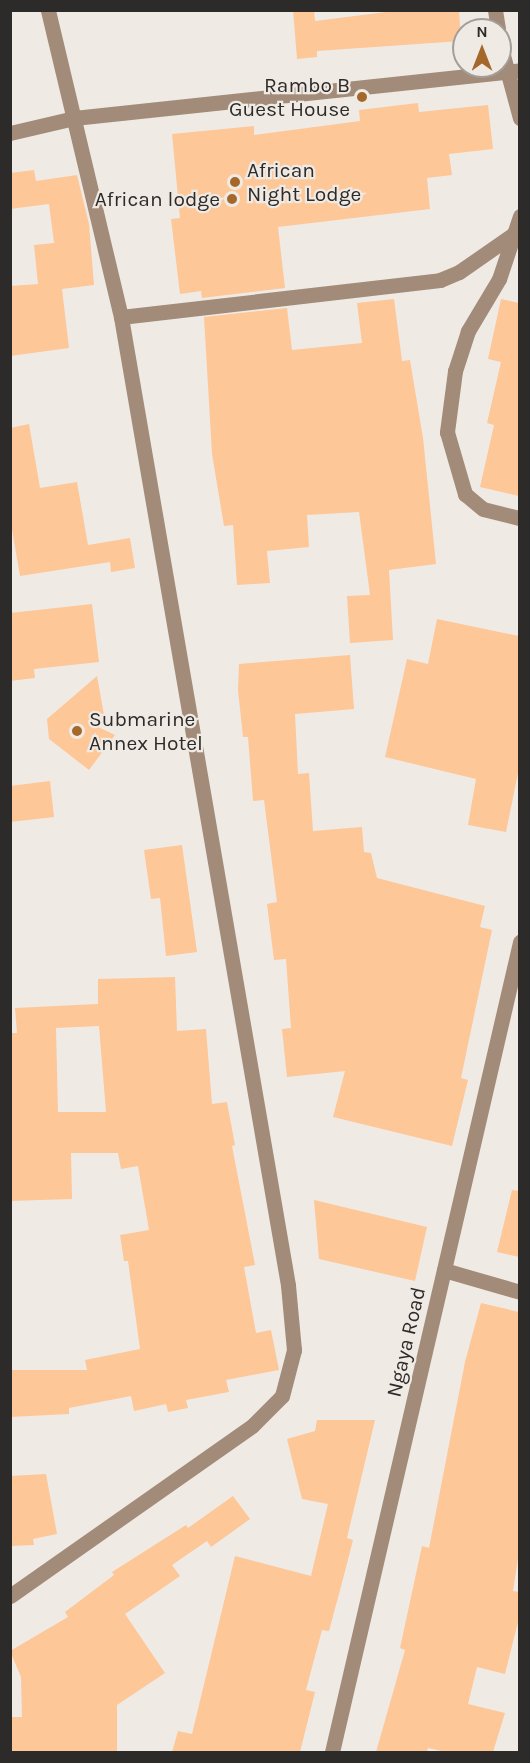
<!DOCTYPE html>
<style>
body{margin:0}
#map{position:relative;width:530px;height:1763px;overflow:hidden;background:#f0eae5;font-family:Karla,sans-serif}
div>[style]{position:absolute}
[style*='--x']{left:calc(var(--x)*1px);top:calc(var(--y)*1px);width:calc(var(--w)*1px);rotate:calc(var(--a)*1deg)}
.building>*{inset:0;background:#fdc798}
.minor>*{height:15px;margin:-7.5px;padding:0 7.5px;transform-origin:7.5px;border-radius:7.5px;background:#a28b78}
.dots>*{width:16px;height:16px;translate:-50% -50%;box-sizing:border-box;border:3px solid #f0eae5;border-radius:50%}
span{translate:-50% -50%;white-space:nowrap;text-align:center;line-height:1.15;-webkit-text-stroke:4.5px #f0eae5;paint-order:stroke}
.poi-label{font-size:21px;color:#2d2b29}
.right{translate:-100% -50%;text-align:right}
.left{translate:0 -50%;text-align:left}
.street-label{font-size:21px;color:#2d2b29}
.frame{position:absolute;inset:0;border:12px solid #2d2b29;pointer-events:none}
.north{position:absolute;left:452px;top:18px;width:60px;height:60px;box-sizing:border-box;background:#f0eae5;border:2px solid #a29e9a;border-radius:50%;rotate:0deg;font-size:16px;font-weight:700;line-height:24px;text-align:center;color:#2d2b29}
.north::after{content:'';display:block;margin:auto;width:21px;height:27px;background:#a4682b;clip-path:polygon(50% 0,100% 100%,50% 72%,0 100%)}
</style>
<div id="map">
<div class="building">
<div style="clip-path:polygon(293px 10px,314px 10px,315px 21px,402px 10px,459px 10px,461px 41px,317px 51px,317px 57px,297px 59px)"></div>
<div style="clip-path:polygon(418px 103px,419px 112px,488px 105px,493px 149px,449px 154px,452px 175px,427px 178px,430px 209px,278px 227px,285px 288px,202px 298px,201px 291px,180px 294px,171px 219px,180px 218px,172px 134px,254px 126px,254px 135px,360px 121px,359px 110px)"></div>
<div style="clip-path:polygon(34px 170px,36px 181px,77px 175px,89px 224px,94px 285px,62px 289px,69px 348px,10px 356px,10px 286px,38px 284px,34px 245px,54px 243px,49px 204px,10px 209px,10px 173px)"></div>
<div style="clip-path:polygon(394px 299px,402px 361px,410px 360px,423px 438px,436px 564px,389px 570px,393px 640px,350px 643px,347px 596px,370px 595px,359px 512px,307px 515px,309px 547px,267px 551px,270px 583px,237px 585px,233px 525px,224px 526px,212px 454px,204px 317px,287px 308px,292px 350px,362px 343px,357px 303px)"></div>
<div style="clip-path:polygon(501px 299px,519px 303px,519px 496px,480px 487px,494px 425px,487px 423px,501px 362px,488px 359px)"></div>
<div style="clip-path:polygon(29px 424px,40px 488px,77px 482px,88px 545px,130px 538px,135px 568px,111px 572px,110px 562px,20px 576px,10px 518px,10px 428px)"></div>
<div style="clip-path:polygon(92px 604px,99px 662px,34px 669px,35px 678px,10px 681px,10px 613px)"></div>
<div style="clip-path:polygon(437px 619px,519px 636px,519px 768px,506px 832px,468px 825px,476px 779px,385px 757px,407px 659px,428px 664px)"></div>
<div style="clip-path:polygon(350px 655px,354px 709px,295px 714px,298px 774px,309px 773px,313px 831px,362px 827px,364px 852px,371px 853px,377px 878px,485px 906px,480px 927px,492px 930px,461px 1078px,468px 1080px,452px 1146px,333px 1117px,345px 1071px,287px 1077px,282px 1029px,291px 1028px,286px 959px,274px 960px,267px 904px,277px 902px,264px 800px,253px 801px,248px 737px,243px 737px,238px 690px,239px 664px)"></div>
<div style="clip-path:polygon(97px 676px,104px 715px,98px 727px,115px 735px,89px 770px,49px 739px,47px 719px)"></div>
<div style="clip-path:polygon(50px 781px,54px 817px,10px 822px,10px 786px)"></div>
<div style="clip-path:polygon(182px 845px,197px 952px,166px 956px,160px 898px,151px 899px,144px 850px)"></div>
<div style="clip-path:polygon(evenodd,175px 977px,177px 1031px,206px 1029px,212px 1104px,227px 1102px,235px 1145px,232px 1146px,255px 1265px,244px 1267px,256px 1333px,271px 1330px,279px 1370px,226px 1380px,229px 1392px,186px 1400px,188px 1408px,168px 1412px,166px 1404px,134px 1411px,131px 1396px,69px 1408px,69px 1414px,10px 1417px,10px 1370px,87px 1370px,85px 1360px,140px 1349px,128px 1261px,124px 1261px,120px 1235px,149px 1230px,138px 1166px,121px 1169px,118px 1153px,71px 1153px,72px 1199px,10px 1201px,10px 1033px,17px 1033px,15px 1008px,98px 1004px,98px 979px,175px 977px,99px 1026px,106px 1112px,58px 1112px,56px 1028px,99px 1026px)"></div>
<div style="clip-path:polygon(512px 1190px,519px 1191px,519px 1257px,497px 1252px)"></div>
<div style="clip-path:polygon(314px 1200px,427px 1227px,415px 1281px,319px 1259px)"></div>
<div style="clip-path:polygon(481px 1303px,519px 1312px,519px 1552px,513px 1591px,519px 1592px,519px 1618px,505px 1674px,477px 1667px,468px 1704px,505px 1713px,493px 1752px,446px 1752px,428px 1748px,427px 1752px,376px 1752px,405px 1650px,400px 1648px,422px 1546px,429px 1548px,465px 1362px)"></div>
<div style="clip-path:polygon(317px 1420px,375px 1420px,347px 1538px,353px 1540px,343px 1579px,329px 1631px,322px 1630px,306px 1690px,315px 1692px,300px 1752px,172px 1752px,178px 1731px,192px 1734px,235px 1556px,311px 1576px,328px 1504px,302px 1499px,287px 1439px,315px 1431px)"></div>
<div style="clip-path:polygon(46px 1474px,57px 1534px,33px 1539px,34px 1545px,10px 1546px,10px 1476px)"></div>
<div style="clip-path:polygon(233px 1496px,250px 1519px,211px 1547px,207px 1541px,172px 1565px,180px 1576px,125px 1614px,165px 1673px,117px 1705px,117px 1752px,11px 1752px,11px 1717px,22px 1717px,21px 1677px,10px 1651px,68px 1617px,65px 1612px,114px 1575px,112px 1572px,186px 1525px,188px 1528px)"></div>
</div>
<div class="minor">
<div style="--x:495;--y:10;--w:20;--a:81"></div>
<div style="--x:500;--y:44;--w:77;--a:74.9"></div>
<div style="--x:10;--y:133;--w:66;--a:-13.2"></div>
<div style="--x:74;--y:118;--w:449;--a:-6.1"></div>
<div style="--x:520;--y:216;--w:66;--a:108.4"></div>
<div style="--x:499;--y:279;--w:61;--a:120.8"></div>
<div style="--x:468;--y:331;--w:42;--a:108"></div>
<div style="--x:455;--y:371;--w:62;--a:97.5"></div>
<div style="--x:447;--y:432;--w:65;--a:73.8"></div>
<div style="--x:465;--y:494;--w:23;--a:40"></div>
<div style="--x:483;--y:509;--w:38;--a:14"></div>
<div style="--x:121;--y:317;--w:321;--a:-6.6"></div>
<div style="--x:440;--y:280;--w:21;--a:-23"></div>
<div style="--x:459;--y:272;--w:72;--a:-34.8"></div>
<div style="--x:444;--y:1270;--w:79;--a:16.1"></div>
<div style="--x:10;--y:1596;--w:296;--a:-35.1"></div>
<div style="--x:252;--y:1426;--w:42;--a:-45"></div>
<div style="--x:282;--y:1396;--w:48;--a:-75.4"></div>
<div style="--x:294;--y:1350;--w:65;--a:-95.3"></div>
<div style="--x:288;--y:1285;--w:982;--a:-99.79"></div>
<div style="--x:121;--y:317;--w:316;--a:-103.4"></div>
<div style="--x:332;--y:1752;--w:832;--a:-76.93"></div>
</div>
<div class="dots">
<div style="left:362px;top:97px;background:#a4682b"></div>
<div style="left:235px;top:182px;background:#a4682b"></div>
<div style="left:232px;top:199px;background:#a4682b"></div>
<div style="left:77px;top:731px;background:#a4682b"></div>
</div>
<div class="poi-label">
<span class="right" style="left:350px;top:97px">Rambo B<br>Guest House</span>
<span class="left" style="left:247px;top:182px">African<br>Night Lodge</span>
<span class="right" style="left:220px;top:199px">African lodge</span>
<span class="left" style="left:89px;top:731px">Submarine<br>Annex Hotel</span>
</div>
<div class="street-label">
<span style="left:406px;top:1342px;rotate:-77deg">Ngaya Road</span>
</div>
<div class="frame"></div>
<div class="north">N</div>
</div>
